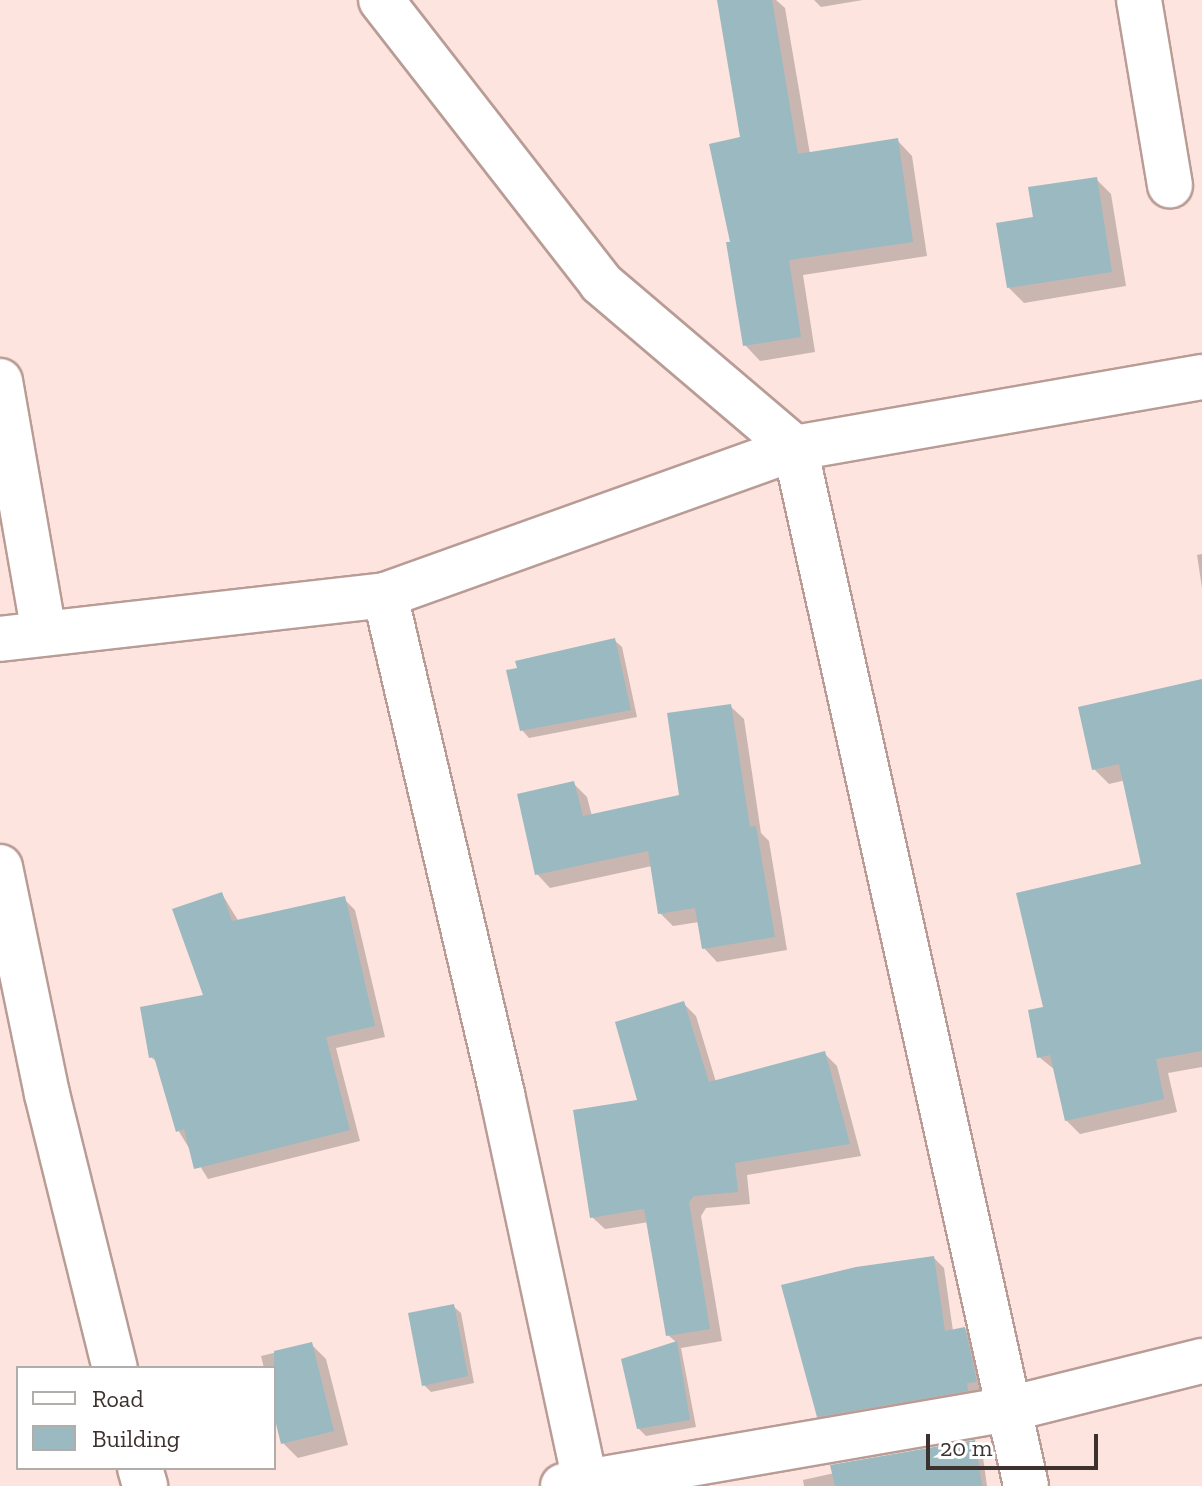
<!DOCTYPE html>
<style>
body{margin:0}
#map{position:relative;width:1202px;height:1486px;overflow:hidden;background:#fde4de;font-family:"Zilla Slab",serif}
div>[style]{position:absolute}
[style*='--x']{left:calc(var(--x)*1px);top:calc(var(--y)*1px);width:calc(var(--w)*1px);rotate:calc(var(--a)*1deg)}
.shadow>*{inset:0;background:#0003}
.building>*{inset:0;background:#9ab9c0}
.roads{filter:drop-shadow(2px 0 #b89c95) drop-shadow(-2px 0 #b89c95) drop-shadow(0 2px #b89c95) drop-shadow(0 -2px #b89c95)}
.minor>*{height:44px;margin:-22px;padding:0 22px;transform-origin:22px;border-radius:22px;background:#fff}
span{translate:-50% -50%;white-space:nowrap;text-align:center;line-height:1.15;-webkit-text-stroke:6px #fff;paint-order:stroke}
.legend{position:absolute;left:16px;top:1366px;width:260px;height:104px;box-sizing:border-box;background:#fff;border:2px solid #b1adab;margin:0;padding:10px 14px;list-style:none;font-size:24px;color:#3c312e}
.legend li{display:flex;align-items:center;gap:16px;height:40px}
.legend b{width:40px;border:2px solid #b1adab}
.scale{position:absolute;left:926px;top:1434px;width:172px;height:36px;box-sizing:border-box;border:4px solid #3c312e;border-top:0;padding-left:10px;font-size:24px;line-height:28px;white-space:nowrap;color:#3c312e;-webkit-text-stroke:6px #fff;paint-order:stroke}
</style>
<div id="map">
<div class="shadow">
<div style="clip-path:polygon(730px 0,776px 0,785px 8px,810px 154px,897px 140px,912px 156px,927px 256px,803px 275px,815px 352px,760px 361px,745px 345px,733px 243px,742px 139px)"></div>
<div style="clip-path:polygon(814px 0,863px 0,821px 7px)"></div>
<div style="clip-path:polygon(1096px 179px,1111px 194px,1126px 286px,1024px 303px,1009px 288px,1035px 218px)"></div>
<div style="clip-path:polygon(1202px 554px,1202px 588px,1197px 555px)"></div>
<div style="clip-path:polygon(614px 640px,622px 647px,637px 717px,529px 738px,522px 730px)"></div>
<div style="clip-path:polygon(730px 706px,744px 719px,761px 833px,769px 841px,787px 950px,717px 962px,704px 948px,699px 922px,673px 926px,660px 913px,652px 866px,550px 888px,537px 874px,573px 783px,587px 797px,592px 816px,681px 797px)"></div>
<div style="clip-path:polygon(1080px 709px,1174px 769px,1109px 784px,1094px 769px)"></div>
<div style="clip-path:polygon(1202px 857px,1202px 1067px,1168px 1073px,1177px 1112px,1080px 1134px,1066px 1120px,1055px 1070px,1039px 1057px,1046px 1008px)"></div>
<div style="clip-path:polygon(222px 894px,239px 922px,344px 899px,355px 910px,385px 1037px,336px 1048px,360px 1141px,208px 1179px,178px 1130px,159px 1064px,151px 1057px,205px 997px)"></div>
<div style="clip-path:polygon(683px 1003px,696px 1016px,716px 1082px,824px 1053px,837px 1066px,861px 1156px,747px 1175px,750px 1204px,706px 1208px,701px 1216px,722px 1341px,681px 1348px,696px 1427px,646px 1436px,638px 1428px,677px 1343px,668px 1335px,649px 1222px,605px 1229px,592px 1217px)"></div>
<div style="clip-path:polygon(934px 1258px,944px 1268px,953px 1331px,964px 1329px,974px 1339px,986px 1391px,828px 1426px,818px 1416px)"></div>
<div style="clip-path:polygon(453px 1306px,461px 1313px,474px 1383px,431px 1392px,424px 1385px)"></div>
<div style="clip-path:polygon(311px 1344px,326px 1359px,348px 1445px,298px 1458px,283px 1443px,274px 1408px,274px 1368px,264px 1368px,261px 1356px)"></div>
<div style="clip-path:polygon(975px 1442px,982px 1450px,987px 1486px,804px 1486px,803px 1480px)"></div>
</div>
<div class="building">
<div style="clip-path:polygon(717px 0,772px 0,798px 154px,898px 138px,913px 242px,789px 260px,801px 337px,743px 346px,726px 242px,730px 242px,709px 144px,740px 137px)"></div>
<div style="clip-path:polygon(1097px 177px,1112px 272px,1007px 288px,996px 223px,1033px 217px,1028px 187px)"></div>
<div style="clip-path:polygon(615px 638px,631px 710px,520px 731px,506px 670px,517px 668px,515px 661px)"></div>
<div style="clip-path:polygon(1202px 679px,1202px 1051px,1156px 1059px,1164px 1099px,1065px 1121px,1050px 1055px,1037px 1058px,1028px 1010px,1043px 1007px,1016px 893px,1141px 864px,1119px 764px,1092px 770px,1078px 707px)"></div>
<div style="clip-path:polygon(731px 704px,750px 827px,756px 826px,775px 937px,702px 949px,695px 908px,658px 914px,648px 851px,535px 875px,517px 794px,574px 781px,583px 816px,679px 795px,667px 713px)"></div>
<div style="clip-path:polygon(222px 892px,232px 921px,345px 896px,375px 1026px,326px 1037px,350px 1130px,194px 1169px,184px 1129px,176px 1132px,154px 1057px,149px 1058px,140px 1007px,203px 995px,172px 909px)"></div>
<div style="clip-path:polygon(684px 1001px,709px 1082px,825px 1051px,850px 1144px,735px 1163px,738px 1192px,694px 1196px,689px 1202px,710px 1329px,666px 1336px,644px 1209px,590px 1218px,573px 1110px,637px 1100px,615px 1022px)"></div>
<div style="clip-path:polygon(934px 1256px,945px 1331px,965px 1327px,977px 1382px,967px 1383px,968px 1391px,817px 1417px,781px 1285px,856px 1267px)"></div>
<div style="clip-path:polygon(454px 1304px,468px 1376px,422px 1386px,408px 1313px)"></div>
<div style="clip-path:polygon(677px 1341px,690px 1420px,637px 1429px,621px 1359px)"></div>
<div style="clip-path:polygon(312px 1342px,334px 1431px,281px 1444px,274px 1416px,274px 1351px)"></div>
<div style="clip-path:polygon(975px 1440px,982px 1486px,835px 1486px,830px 1465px)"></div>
</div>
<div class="roads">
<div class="minor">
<div style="--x:381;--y:0;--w:358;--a:52.1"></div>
<div style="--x:601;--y:283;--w:255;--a:40.4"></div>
<div style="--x:795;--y:448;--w:1063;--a:77.45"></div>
<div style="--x:1139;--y:0;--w:188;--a:80.5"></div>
<div style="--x:0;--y:381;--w:256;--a:80.1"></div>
<div style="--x:385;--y:595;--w:513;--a:76.8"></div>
<div style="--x:502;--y:1094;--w:401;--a:77.9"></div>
<div style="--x:0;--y:639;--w:388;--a:-6.5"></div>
<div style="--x:385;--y:595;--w:436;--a:-19.7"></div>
<div style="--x:795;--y:448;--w:413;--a:-9.9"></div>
<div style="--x:0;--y:867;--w:232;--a:78.3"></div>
<div style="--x:47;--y:1094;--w:282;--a:76.1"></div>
<div style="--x:140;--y:1468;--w:19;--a:74"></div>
<div style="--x:563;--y:1486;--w:453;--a:-9.8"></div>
<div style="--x:1009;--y:1409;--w:199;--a:-14"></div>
</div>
</div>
<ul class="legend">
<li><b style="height:10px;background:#fff"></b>Road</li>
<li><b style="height:22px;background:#9ab9c0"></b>Building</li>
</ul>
<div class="scale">20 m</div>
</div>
